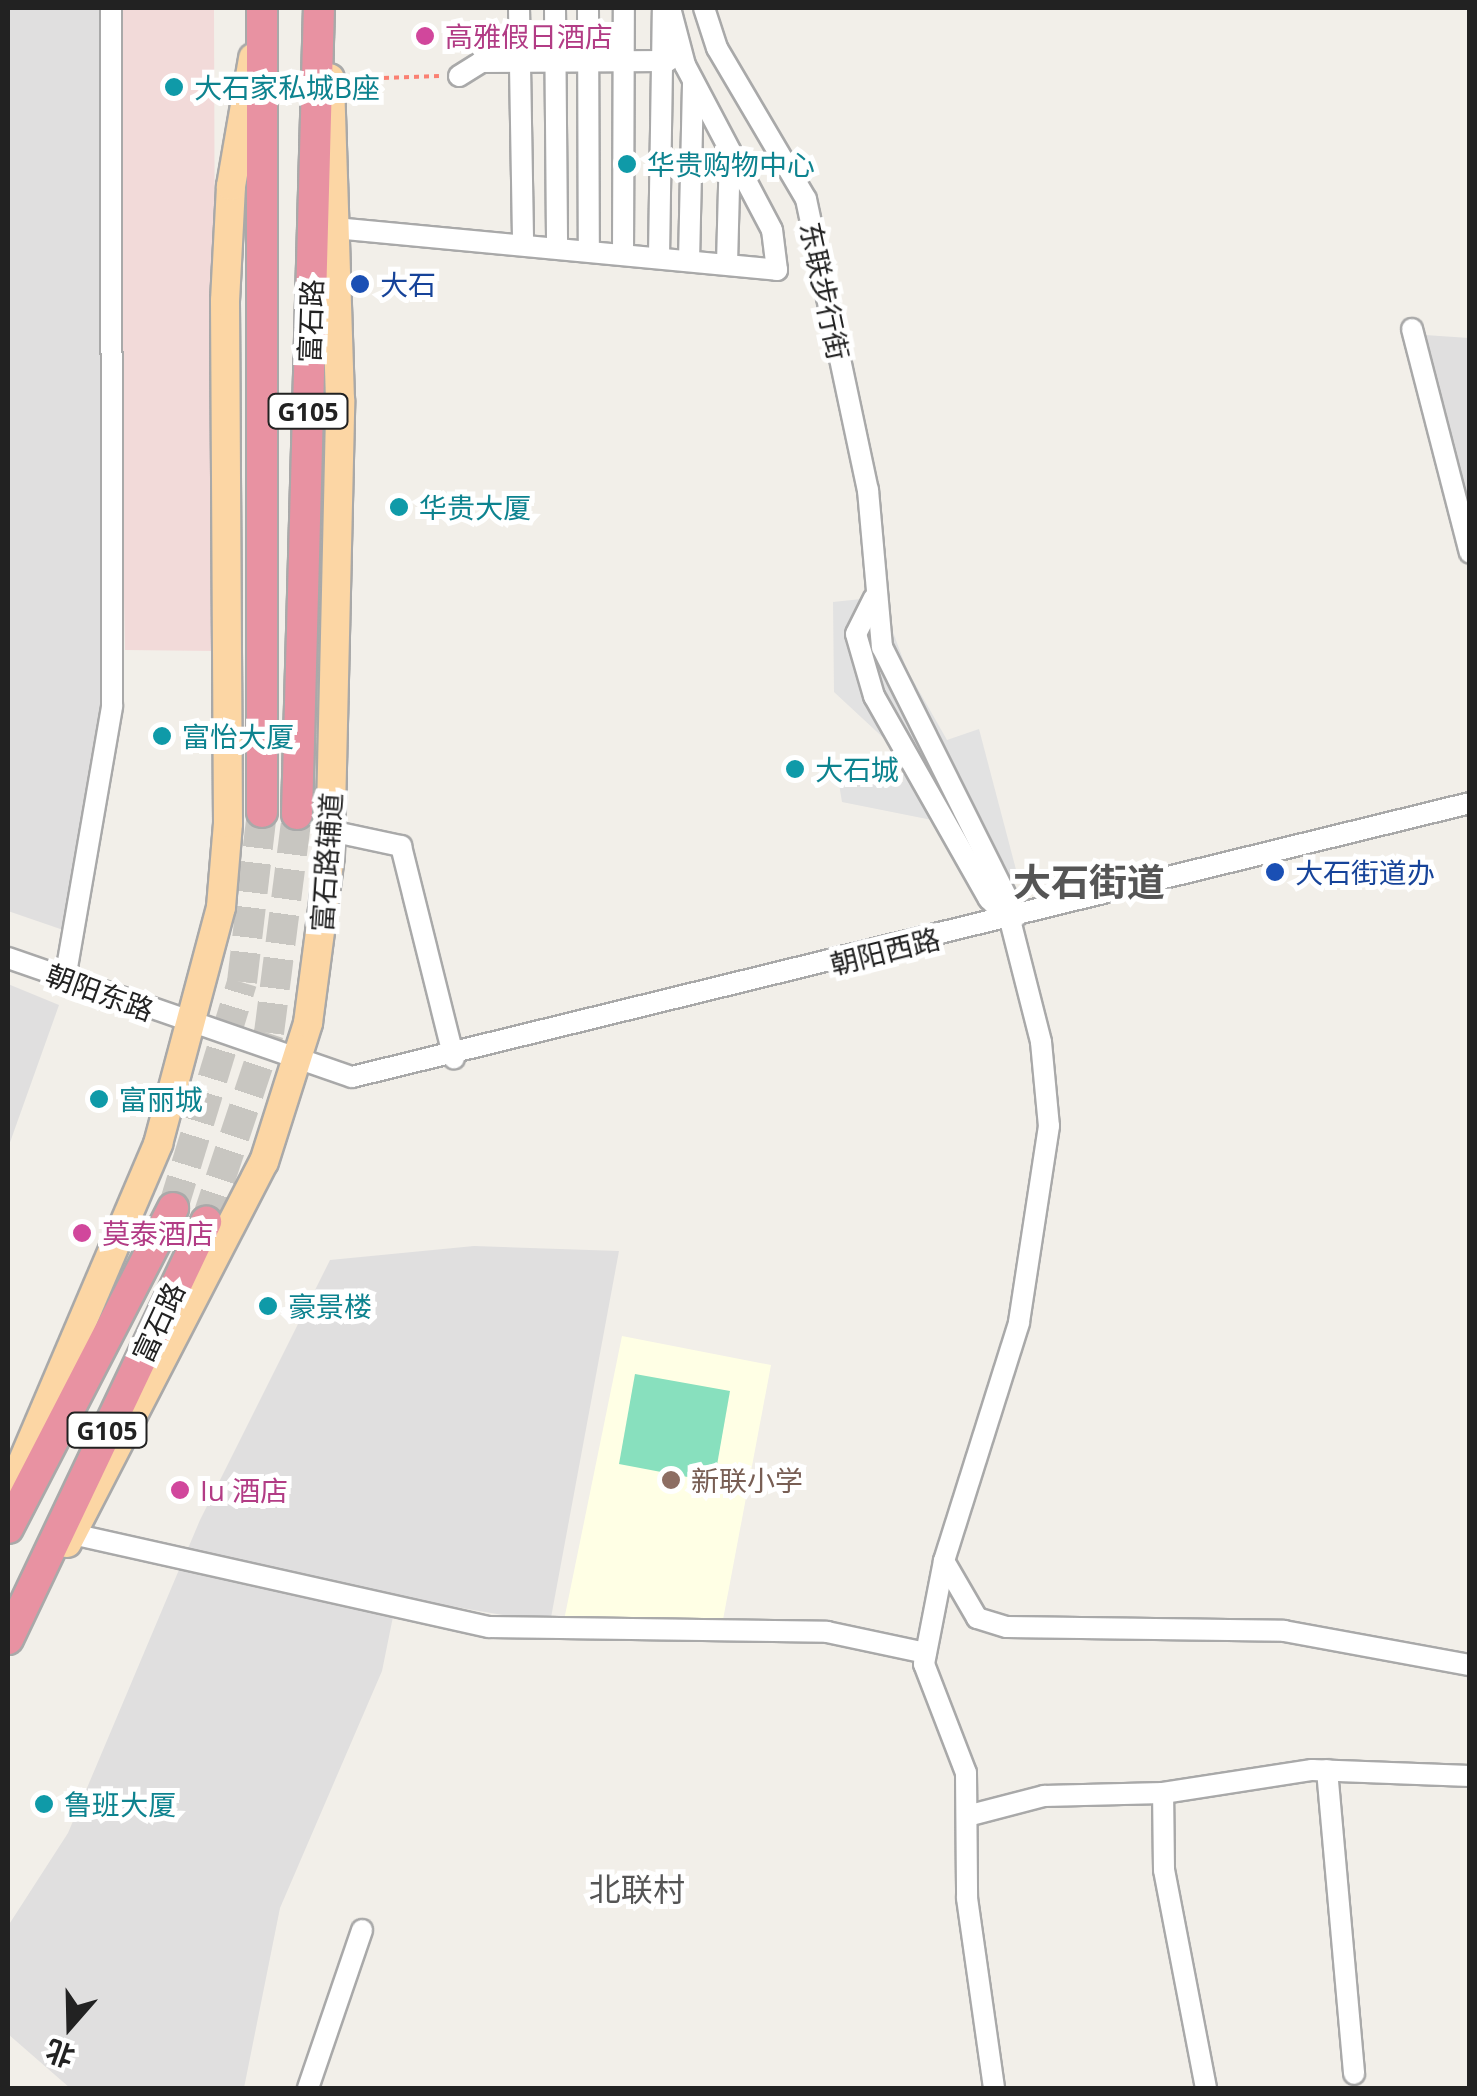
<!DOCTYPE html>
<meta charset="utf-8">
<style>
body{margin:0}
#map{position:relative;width:1477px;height:2096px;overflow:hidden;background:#f2efe9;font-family:"Open Sans","Noto Sans SC",sans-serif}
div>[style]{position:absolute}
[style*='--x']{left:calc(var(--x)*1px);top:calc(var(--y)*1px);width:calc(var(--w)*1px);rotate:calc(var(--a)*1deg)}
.residential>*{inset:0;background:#e0dfdf}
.commercial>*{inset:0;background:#f2dad9}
.education>*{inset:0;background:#ffffe5}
.pitch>*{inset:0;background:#88e0be}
.parking>*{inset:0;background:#e2e2e2}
.highway-tunnel>*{height:30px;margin-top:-15px;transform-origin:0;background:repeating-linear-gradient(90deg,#c8c6c1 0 30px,transparent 0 45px)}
.path>*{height:4px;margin-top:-2px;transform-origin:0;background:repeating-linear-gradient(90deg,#fa8072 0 5px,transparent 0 10px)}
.roads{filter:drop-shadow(2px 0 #a9a9a9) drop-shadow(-2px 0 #a9a9a9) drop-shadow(0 2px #a9a9a9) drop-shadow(0 -2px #a9a9a9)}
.minor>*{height:20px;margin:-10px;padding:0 10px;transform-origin:10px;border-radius:10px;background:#fff}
.major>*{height:28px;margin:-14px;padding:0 14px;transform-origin:14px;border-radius:14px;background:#fcd6a4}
.highway>*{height:30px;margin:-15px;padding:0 15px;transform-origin:15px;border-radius:15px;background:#e892a2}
.dots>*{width:28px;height:28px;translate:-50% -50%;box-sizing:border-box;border:5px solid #fff;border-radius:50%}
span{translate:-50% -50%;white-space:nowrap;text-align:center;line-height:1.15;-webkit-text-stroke:10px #fff;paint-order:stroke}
.shield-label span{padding:2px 8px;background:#fff;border:2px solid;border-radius:8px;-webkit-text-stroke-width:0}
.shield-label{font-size:25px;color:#222;font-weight:700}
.hotel-label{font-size:28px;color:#b23c85}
.left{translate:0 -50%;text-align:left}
.culture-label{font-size:28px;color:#0d838f}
.transit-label{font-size:28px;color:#164399}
.street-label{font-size:28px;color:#222}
.education-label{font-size:28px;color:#785e54}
.quarter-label{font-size:32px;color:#555}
.district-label{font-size:38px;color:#555;font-weight:700}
.frame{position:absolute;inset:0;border:10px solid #222;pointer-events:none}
.north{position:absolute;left:20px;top:1976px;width:100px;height:100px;-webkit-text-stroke:8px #fff;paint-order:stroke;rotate:200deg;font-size:28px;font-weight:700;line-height:40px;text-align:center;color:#222}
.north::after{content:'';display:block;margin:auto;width:35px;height:45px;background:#222;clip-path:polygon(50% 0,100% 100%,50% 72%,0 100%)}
</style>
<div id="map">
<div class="residential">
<div style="clip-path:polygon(8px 8px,101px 8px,106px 693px,72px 933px,8px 911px)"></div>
<div style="clip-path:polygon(1425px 335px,1469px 338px,1469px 504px)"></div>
<div style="clip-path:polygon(8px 984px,59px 1005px,8px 1148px)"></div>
<div style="clip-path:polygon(474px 1246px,619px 1251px,550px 1623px,397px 1597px,382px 1671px,280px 1908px,244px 2088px,70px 2088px,8px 2034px,8px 1926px,68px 1833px,200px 1520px,330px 1260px)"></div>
</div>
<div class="commercial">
<div style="clip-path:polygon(113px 8px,214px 8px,216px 651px,125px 650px)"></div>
</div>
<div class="education">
<div style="clip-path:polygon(622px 1336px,771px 1365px,722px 1625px,562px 1630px)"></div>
</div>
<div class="pitch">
<div style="clip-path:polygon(635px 1374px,730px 1391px,714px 1482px,619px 1464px)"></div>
</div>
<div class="parking">
<div style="clip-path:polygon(880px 597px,907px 670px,947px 740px,979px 729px,1019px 881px,982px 892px,947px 823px,842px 802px,839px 784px,903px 782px,904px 757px,834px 692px,833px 602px)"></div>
</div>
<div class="highway-tunnel">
<div style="--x:173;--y:1208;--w:236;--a:-73"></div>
<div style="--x:242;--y:982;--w:171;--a:-83.3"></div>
<div style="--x:206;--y:1222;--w:199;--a:-71.6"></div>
<div style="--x:269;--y:1033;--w:221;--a:-82.7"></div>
</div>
<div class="path">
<div style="--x:354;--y:79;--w:85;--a:-2"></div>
</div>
<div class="roads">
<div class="minor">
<div style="--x:519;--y:8;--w:235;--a:89"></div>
<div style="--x:555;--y:8;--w:239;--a:89.5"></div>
<div style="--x:588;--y:8;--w:242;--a:89.8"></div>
<div style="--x:704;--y:8;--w:42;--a:72"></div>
<div style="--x:717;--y:48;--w:175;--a:59.5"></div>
<div style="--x:806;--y:199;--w:298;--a:78"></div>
<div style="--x:868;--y:490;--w:158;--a:84.9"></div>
<div style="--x:882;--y:647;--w:301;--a:63.5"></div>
<div style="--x:459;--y:76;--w:26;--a:-32"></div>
<div style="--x:481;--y:62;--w:187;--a:-0.3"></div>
<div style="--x:335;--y:228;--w:444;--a:5.4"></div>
<div style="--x:777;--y:270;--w:40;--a:-97.1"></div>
<div style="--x:772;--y:230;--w:187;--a:-117.8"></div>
<div style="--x:685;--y:65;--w:59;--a:-104.7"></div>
<div style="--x:623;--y:254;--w:246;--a:-89.8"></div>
<div style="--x:659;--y:257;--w:247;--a:-89.1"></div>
<div style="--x:689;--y:261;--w:178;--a:-88.7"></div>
<div style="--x:727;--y:264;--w:113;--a:-88.5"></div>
<div style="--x:1412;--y:329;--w:231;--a:75.5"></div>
<div style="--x:874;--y:598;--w:40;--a:116.6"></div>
<div style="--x:856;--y:634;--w:65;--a:73.8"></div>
<div style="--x:874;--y:696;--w:233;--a:60.5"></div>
<div style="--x:989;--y:899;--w:30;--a:45"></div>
<div style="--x:1010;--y:920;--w:126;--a:75.7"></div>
<div style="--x:1041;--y:1042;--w:84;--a:84.6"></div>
<div style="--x:1049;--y:1126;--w:199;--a:98.7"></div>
<div style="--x:1019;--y:1323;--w:250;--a:107.5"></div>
<div style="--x:944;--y:1561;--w:105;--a:101"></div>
<div style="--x:924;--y:1664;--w:117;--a:68.9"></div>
<div style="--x:966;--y:1773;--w:125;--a:89.5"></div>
<div style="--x:967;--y:1898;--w:192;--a:81.9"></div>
<div style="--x:331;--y:831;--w:72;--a:12.1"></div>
<div style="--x:401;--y:846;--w:219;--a:76"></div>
<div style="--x:8;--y:958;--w:364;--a:19.1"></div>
<div style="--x:352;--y:1077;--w:1151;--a:-13.77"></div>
<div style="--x:65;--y:979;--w:277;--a:-80.2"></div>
<div style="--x:112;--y:706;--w:698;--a:-90.08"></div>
<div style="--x:72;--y:1534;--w:427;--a:12.6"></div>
<div style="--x:489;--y:1627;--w:338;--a:0.8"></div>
<div style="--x:827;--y:1632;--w:101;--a:12"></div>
<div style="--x:944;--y:1561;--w:66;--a:59.9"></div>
<div style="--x:977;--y:1618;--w:31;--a:17"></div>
<div style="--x:1007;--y:1627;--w:277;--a:0.8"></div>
<div style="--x:1284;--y:1631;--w:189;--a:10.4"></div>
<div style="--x:1327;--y:1770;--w:305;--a:84.9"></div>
<div style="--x:967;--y:1816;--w:80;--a:-14.6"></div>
<div style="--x:1044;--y:1796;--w:119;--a:-1.4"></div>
<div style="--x:308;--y:2088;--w:167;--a:-71.1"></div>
<div style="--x:1206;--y:2088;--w:222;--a:-100.9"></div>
<div style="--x:1164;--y:1870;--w:77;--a:-90.7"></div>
<div style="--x:1163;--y:1793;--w:151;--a:-8.8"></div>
<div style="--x:1312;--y:1770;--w:158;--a:2.2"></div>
</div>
<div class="major">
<div style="--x:8;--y:1496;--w:383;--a:-66.9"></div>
<div style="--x:158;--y:1144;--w:245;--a:-75.1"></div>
<div style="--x:221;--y:907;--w:84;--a:-85.2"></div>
<div style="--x:228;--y:823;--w:522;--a:-90.33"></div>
<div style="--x:225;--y:301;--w:115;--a:-87"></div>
<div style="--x:231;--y:186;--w:130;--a:-80.2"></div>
<div style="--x:67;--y:1543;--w:429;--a:-62.7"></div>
<div style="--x:264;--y:1162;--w:146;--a:-72.4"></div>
<div style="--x:308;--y:1023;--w:168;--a:-82.5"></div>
<div style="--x:330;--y:856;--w:456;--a:-88.7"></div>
<div style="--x:340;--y:400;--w:322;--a:-91.8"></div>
</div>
<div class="highway">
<div style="--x:262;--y:812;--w:804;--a:-90"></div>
<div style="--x:297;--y:814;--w:806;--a:-88.44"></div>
<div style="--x:8;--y:1528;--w:360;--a:-62.7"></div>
<div style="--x:8;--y:1639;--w:462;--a:-64.6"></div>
</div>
</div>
<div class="dots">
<div style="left:425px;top:36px;background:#d1479c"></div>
<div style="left:174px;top:87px;background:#0f9aa8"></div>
<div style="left:627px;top:164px;background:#0f9aa8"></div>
<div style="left:360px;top:284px;background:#1a4fb4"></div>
<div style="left:399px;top:507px;background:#0f9aa8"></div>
<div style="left:162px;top:736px;background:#0f9aa8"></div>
<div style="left:795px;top:769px;background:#0f9aa8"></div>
<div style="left:1275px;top:872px;background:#1a4fb4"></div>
<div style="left:99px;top:1099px;background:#0f9aa8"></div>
<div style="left:82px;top:1233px;background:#d1479c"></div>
<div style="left:268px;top:1306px;background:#0f9aa8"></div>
<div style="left:671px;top:1480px;background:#8d6e63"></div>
<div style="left:180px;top:1490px;background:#d1479c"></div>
<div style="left:44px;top:1804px;background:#0f9aa8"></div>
</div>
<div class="shield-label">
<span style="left:308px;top:411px">G105</span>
<span style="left:107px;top:1430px">G105</span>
</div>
<div class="hotel-label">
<span class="left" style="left:445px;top:36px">高雅假日酒店</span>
<span class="left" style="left:102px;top:1233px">莫泰酒店</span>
<span class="left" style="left:200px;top:1490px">Iu 酒店</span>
</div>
<div class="culture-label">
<span class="left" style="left:194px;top:87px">大石家私城B座</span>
<span class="left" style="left:647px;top:164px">华贵购物中心</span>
<span class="left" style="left:419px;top:507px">华贵大厦</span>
<span class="left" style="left:182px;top:736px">富怡大厦</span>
<span class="left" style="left:815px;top:769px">大石城</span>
<span class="left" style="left:119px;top:1099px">富丽城</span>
<span class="left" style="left:288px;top:1306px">豪景楼</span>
<span class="left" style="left:64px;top:1804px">鲁班大厦</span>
</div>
<div class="transit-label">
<span class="left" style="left:380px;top:284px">大石</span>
<span class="left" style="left:1295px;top:872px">大石街道办</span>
</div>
<div class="street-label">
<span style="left:825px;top:291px;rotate:78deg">东联步行街</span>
<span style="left:310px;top:321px;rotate:-88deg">富石路</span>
<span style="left:326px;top:862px;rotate:-86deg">富石路辅道</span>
<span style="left:885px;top:951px;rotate:-14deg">朝阳西路</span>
<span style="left:100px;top:992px;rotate:20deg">朝阳东路</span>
<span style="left:158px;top:1322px;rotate:-65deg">富石路</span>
</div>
<div class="education-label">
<span class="left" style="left:691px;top:1480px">新联小学</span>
</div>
<div class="quarter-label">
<span style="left:637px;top:1889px">北联村</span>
</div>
<div class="district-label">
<span style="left:1089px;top:882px">大石街道</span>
</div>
<div class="frame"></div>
<div class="north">北</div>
</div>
